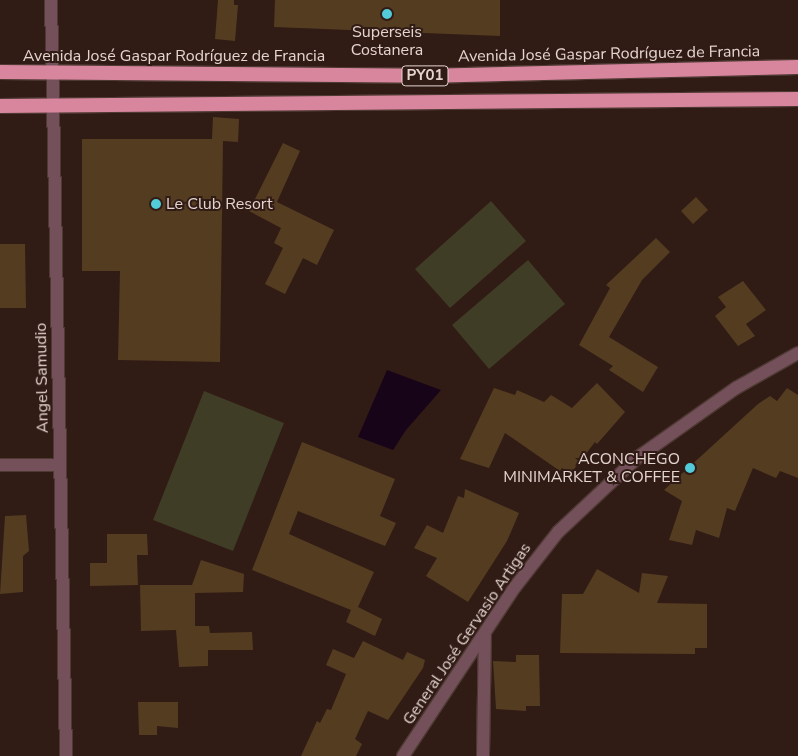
<!DOCTYPE html>
<meta charset="utf-8">
<style>
body{margin:0}
#map{position:relative;width:798px;height:756px;overflow:hidden;background:#311b15;font-family:"Nunito Sans",sans-serif}
div>[style]{position:absolute}
[style*='--x']{left:calc(var(--x)*1px);top:calc(var(--y)*1px);width:calc(var(--w)*1px);rotate:calc(var(--a)*1deg)}
.green>*{inset:0;background:#3f3d25}
.water>*{inset:0;background:#180419}
.building>*{inset:0;background:#543c21}
.roads{filter:drop-shadow(1px 0 #4e3933) drop-shadow(-1px 0 #4e3933) drop-shadow(0 1px #4e3933) drop-shadow(0 -1px #4e3933)}
.minor>*{height:12px;margin:-6px;padding:0 6px;transform-origin:6px;border-radius:6px;background:#74505b}
.trunk>*{height:14px;margin:-7px;padding:0 7px;transform-origin:7px;border-radius:7px;background:#d8869e}
.dots>*{width:14px;height:14px;translate:-50% -50%;box-sizing:border-box;border:2px solid #311b15;border-radius:50%}
span{translate:-50% -50%;white-space:nowrap;text-align:center;line-height:1.15;-webkit-text-stroke:4px #311b15;paint-order:stroke}
.shield-label span{padding:1px 4px;background:#311b15;border:1px solid;border-radius:4px;-webkit-text-stroke-width:0}
.shield-label{font-size:15px;color:#e5d5d1;font-weight:700}
.poi-label{font-size:16px;color:#e5d5d1}
.left{translate:0 -50%;text-align:left}
.right{translate:-100% -50%;text-align:right}
.street-label{font-size:16px;color:#e5d5d1}
</style>
<div id="map">
<div class="green">
<div style="clip-path:polygon(491px 201px,526px 241px,450px 308px,415px 269px)"></div>
<div style="clip-path:polygon(528px 260px,565px 304px,489px 369px,452px 325px)"></div>
<div style="clip-path:polygon(204px 391px,284px 423px,233px 551px,153px 520px)"></div>
</div>
<div class="water">
<div style="clip-path:polygon(387px 370px,441px 390px,406px 430px,393px 450px,358px 437px)"></div>
</div>
<div class="building">
<div style="clip-path:polygon(218px 0,234px 0,234px 5px,238px 5px,235px 41px,215px 39px)"></div>
<div style="clip-path:polygon(275px 0,500px 0,500px 36px,274px 27px)"></div>
<div style="clip-path:polygon(213px 117px,239px 119px,238px 142px,223px 141px,220px 362px,118px 360px,120px 271px,82px 271px,82px 139px,212px 139px)"></div>
<div style="clip-path:polygon(283px 143px,300px 151px,277px 202px,334px 230px,317px 265px,303px 258px,285px 294px,265px 284px,283px 248px,274px 243px,281px 228px,249px 211px)"></div>
<div style="clip-path:polygon(696px 197px,708px 210px,693px 224px,681px 211px)"></div>
<div style="clip-path:polygon(656px 238px,670px 252px,642px 280px,609px 337px,658px 367px,643px 392px,609px 370px,613px 366px,579px 345px,610px 288px,606px 285px)"></div>
<div style="clip-path:polygon(0 244px,25px 244px,26px 308px,0 308px)"></div>
<div style="clip-path:polygon(743px 281px,766px 310px,746px 324px,755px 336px,738px 346px,715px 316px,726px 307px,718px 297px)"></div>
<div style="clip-path:polygon(597px 383px,625px 412px,597px 444px,595px 442px,571px 473px,562px 468px,560px 471px,505px 433px,489px 468px,460px 459px,494px 388px,515px 395px,517px 390px,544px 402px,551px 395px,572px 408px)"></div>
<div style="clip-path:polygon(787px 388px,798px 395px,798px 478px,780px 471px,776px 478px,753px 468px,735px 511px,727px 508px,719px 538px,696px 530px,692px 545px,669px 540px,682px 501px,664px 490px,758px 404px,770px 396px,777px 401px)"></div>
<div style="clip-path:polygon(302px 442px,395px 479px,380px 516px,396px 523px,385px 546px,298px 511px,289px 534px,374px 572px,358px 607px,382px 619px,375px 636px,346px 622px,351px 610px,252px 570px)"></div>
<div style="clip-path:polygon(465px 489px,519px 513px,507px 541px,468px 602px,426px 576px,437px 558px,414px 548px,427px 525px,443px 533px,458px 496px,464px 498px)"></div>
<div style="clip-path:polygon(26px 515px,29px 551px,23px 556px,23px 592px,0 594px,5px 516px)"></div>
<div style="clip-path:polygon(107px 534px,147px 534px,148px 555px,137px 555px,138px 585px,90px 586px,90px 563px,107px 563px)"></div>
<div style="clip-path:polygon(201px 560px,244px 574px,243px 592px,195px 593px,195px 626px,209px 626px,210px 633px,252px 632px,253px 650px,208px 650px,208px 666px,179px 667px,176px 630px,141px 631px,140px 585px,192px 585px)"></div>
<div style="clip-path:polygon(597px 569px,639px 593px,642px 573px,668px 576px,657px 603px,707px 604px,707px 648px,695px 648px,695px 654px,560px 653px,562px 594px,583px 594px)"></div>
<div style="clip-path:polygon(363px 641px,403px 660px,407px 652px,425px 660px,423px 668px,388px 720px,368px 711px,355px 739px,362px 744px,356px 756px,301px 756px,317px 721px,320px 723px,327px 709px,331px 710px,346px 674px,326px 665px,333px 649px,354px 658px)"></div>
<div style="clip-path:polygon(516px 655px,539px 655px,540px 706px,526px 706px,526px 711px,496px 709px,493px 661px,516px 662px)"></div>
<div style="clip-path:polygon(138px 702px,178px 702px,178px 728px,157px 726px,157px 735px,139px 735px)"></div>
</div>
<div class="roads">
<div class="minor">
<div style="--x:51;--y:0;--w:756;--a:88.86"></div>
<div style="--x:0;--y:465;--w:60;--a:0"></div>
<div style="--x:403;--y:756;--w:203;--a:-56.5"></div>
<div style="--x:515;--y:587;--w:70;--a:-52"></div>
<div style="--x:558;--y:532;--w:108;--a:-43.1"></div>
<div style="--x:637;--y:458;--w:121;--a:-35.3"></div>
<div style="--x:736;--y:388;--w:71;--a:-29.4"></div>
<div style="--x:483;--y:756;--w:122;--a:-89.1"></div>
</div>
<div class="trunk">
<div style="--x:0;--y:72;--w:425;--a:0.5"></div>
<div style="--x:425;--y:76;--w:373;--a:-1.4"></div>
<div style="--x:0;--y:106;--w:798;--a:-0.5"></div>
</div>
</div>
<div class="dots">
<div style="left:387px;top:14px;background:#52cbda"></div>
<div style="left:156px;top:204px;background:#52cbda"></div>
<div style="left:690px;top:468px;background:#52cbda"></div>
</div>
<div class="shield-label">
<span style="left:425px;top:76px">PY01</span>
</div>
<div class="poi-label">
<span style="left:387px;top:41px">Superseis<br>Costanera</span>
<span class="left" style="left:166px;top:204px">Le Club Resort</span>
<span class="right" style="left:680px;top:468px">ACONCHEGO<br>MINIMARKET &amp; COFFEE</span>
</div>
<div class="street-label">
<span style="left:609px;top:54px;rotate:-1deg">Avenida José Gaspar Rodríguez de Francia</span>
<span style="left:174px;top:56px">Avenida José Gaspar Rodríguez de Francia</span>
<span style="left:42px;top:378px;rotate:-91deg">Angel Samudio</span>
<span style="left:467px;top:634px;rotate:-56deg">General José Gervasio Artigas</span>
</div>
</div>
